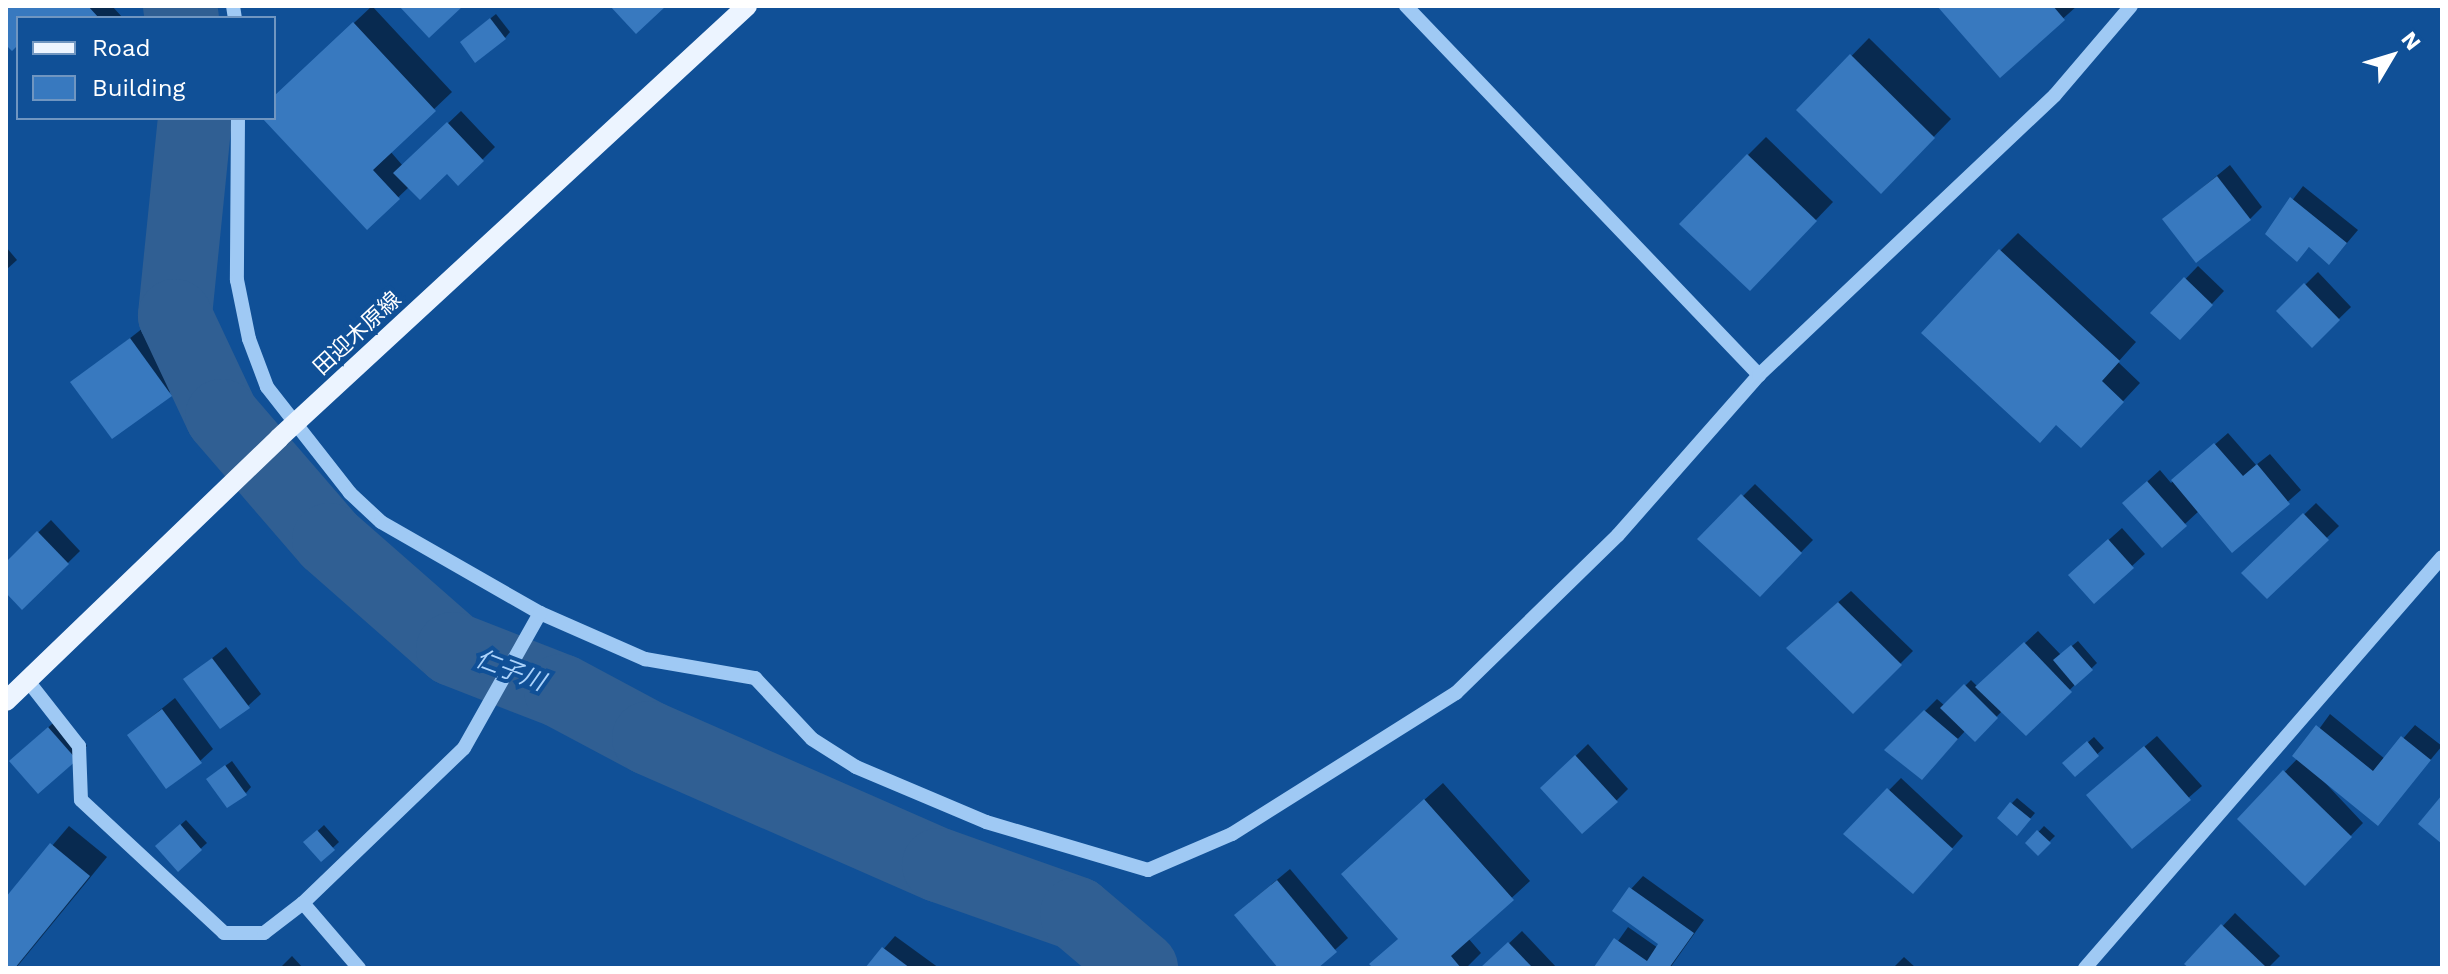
<!DOCTYPE html>
<meta charset="utf-8">
<style>
body{margin:0}
#map{position:relative;width:2448px;height:974px;overflow:hidden;background:#105097;font-family:"Work Sans","Noto Sans JP",sans-serif}
div>[style]{position:absolute}
[style*='--x']{left:calc(var(--x)*1px);top:calc(var(--y)*1px);width:calc(var(--w)*1px);rotate:calc(var(--a)*1deg)}
.shadow>*{inset:0;background:#0007}
.river>*{height:74px;margin:-37px;padding:0 37px;transform-origin:37px;border-radius:37px;background:#305f93}
.building>*{inset:0;background:#3879bf}
.minor>*{height:14px;margin:-7px;padding:0 7px;transform-origin:7px;border-radius:7px;background:#9fc9f4}
.major>*{height:20px;margin:-10px;padding:0 10px;transform-origin:10px;border-radius:10px;background:#ecf4ff}
span{translate:-50% -50%;white-space:nowrap;text-align:center;line-height:1.15;-webkit-text-stroke:8px #105097;paint-order:stroke}
.street-label{font-size:22px;color:#fff}
.water-label{font-size:24px;color:#acd3fb;font-style:italic}
.frame{position:absolute;inset:0;border:8px solid #fff;pointer-events:none}
.legend{position:absolute;left:16px;top:16px;width:260px;height:104px;box-sizing:border-box;background:#105097;border:2px solid #7096c1;margin:0;padding:10px 14px;list-style:none;font-size:24px;color:#fff}
.legend li{display:flex;align-items:center;gap:16px;height:40px}
.legend b{width:40px;border:2px solid #7096c1}
.north{position:absolute;left:2352px;top:16px;width:80px;height:80px;-webkit-text-stroke:6px #105097;paint-order:stroke;rotate:52deg;font-size:22px;font-weight:700;line-height:32px;text-align:center;color:#fff}
.north::after{content:'';display:block;margin:auto;width:28px;height:36px;background:#fff;clip-path:polygon(50% 0,100% 100%,50% 72%,0 100%)}
</style>
<div id="map">
<div class="shadow">
<div style="clip-path:polygon(6px 6px,112px 6px,123px 18px,18px 18px,18px 42px,6px 42px)"></div>
<div style="clip-path:polygon(372px 6px,452px 92px,390px 151px,403px 166px,461px 111px,495px 147px,459px 183px,448px 171px,409px 187px,367px 227px,265px 118px,274px 118px,274px 98px)"></div>
<div style="clip-path:polygon(1939px 6px,2077px 6px,2000px 75px)"></div>
<div style="clip-path:polygon(496px 14px,510px 32px,505px 38px,468px 36px)"></div>
<div style="clip-path:polygon(1869px 38px,1951px 119px,1881px 191px,1799px 110px)"></div>
<div style="clip-path:polygon(1766px 137px,1833px 202px,1768px 270px,1748px 155px)"></div>
<div style="clip-path:polygon(2230px 165px,2262px 207px,2250px 219px,2164px 219px)"></div>
<div style="clip-path:polygon(2303px 186px,2358px 230px,2341px 250px,2310px 246px,2297px 259px,2268px 233px)"></div>
<div style="clip-path:polygon(2018px 233px,2136px 342px,2118px 362px,2140px 383px,2099px 427px,2000px 251px)"></div>
<div style="clip-path:polygon(6px 247px,17px 260px,6px 270px)"></div>
<div style="clip-path:polygon(2198px 266px,2224px 291px,2180px 338px,2153px 313px)"></div>
<div style="clip-path:polygon(2318px 272px,2351px 307px,2312px 345px,2279px 311px)"></div>
<div style="clip-path:polygon(143px 328px,183px 382px,112px 437px,73px 383px)"></div>
<div style="clip-path:polygon(2228px 433px,2256px 465px,2270px 454px,2301px 490px,2233px 550px,2199px 511px,2162px 545px,2137px 491px,2160px 470px,2171px 483px)"></div>
<div style="clip-path:polygon(1755px 484px,1813px 540px,1760px 594px,1700px 539px)"></div>
<div style="clip-path:polygon(2316px 503px,2339px 526px,2267px 596px,2244px 573px)"></div>
<div style="clip-path:polygon(51px 520px,80px 551px,22px 608px,6px 591px,6px 564px)"></div>
<div style="clip-path:polygon(2122px 528px,2145px 554px,2094px 601px,2083px 563px)"></div>
<div style="clip-path:polygon(1851px 591px,1913px 651px,1853px 711px,1801px 635px)"></div>
<div style="clip-path:polygon(2038px 631px,2061px 655px,2078px 641px,2097px 663px,2026px 733px,2003px 710px,1975px 739px,1966px 730px,1934px 765px,1887px 749px,1937px 699px,1945px 706px,1971px 680px,1978px 687px)"></div>
<div style="clip-path:polygon(226px 647px,261px 694px,248px 706px,186px 679px)"></div>
<div style="clip-path:polygon(175px 698px,213px 749px,200px 761px,129px 735px)"></div>
<div style="clip-path:polygon(2330px 714px,2385px 759px,2415px 725px,2442px 746px,2378px 823px,2315px 772px,2363px 823px,2305px 883px,2240px 819px,2298px 758px)"></div>
<div style="clip-path:polygon(61px 716px,87px 746px,75px 758px,24px 749px)"></div>
<div style="clip-path:polygon(2157px 736px,2202px 786px,2132px 847px,2088px 795px)"></div>
<div style="clip-path:polygon(2094px 737px,2104px 748px,2075px 774px,2071px 757px)"></div>
<div style="clip-path:polygon(1588px 744px,1628px 789px,1616px 801px,1555px 776px)"></div>
<div style="clip-path:polygon(232px 761px,251px 787px,246px 793px,214px 774px)"></div>
<div style="clip-path:polygon(1901px 778px,1963px 836px,1925px 879px,1846px 834px)"></div>
<div style="clip-path:polygon(1443px 783px,1530px 881px,1468px 938px,1481px 953px,1466px 968px,1369px 968px,1400px 938px,1361px 857px)"></div>
<div style="clip-path:polygon(2017px 798px,2035px 813px,2023px 827px,2012px 803px)"></div>
<div style="clip-path:polygon(186px 820px,207px 843px,178px 869px,157px 846px)"></div>
<div style="clip-path:polygon(324px 825px,339px 842px,321px 859px,306px 842px)"></div>
<div style="clip-path:polygon(69px 826px,107px 857px,16px 968px,6px 968px,6px 900px)"></div>
<div style="clip-path:polygon(2044px 826px,2055px 836px,2038px 853px,2028px 843px)"></div>
<div style="clip-path:polygon(1290px 869px,1348px 938px,1315px 968px,1281px 968px,1249px 903px)"></div>
<div style="clip-path:polygon(1643px 876px,1704px 920px,1670px 968px,1599px 968px,1628px 927px,1658px 948px,1661px 944px,1631px 889px)"></div>
<div style="clip-path:polygon(2235px 913px,2280px 956px,2268px 968px,2192px 968px,2187px 964px)"></div>
<div style="clip-path:polygon(1522px 931px,1557px 968px,1483px 968px)"></div>
<div style="clip-path:polygon(895px 936px,939px 968px,867px 968px)"></div>
<div style="clip-path:polygon(292px 956px,303px 968px,280px 968px)"></div>
<div style="clip-path:polygon(1904px 957px,1916px 968px,1893px 968px)"></div>
</div>
<div class="river">
<div style="--x:180;--y:6;--w:12;--a:81"></div>
<div style="--x:195;--y:118;--w:199;--a:95.8"></div>
<div style="--x:175;--y:316;--w:110;--a:64.8"></div>
<div style="--x:222;--y:416;--w:164;--a:49.2"></div>
<div style="--x:329;--y:540;--w:165;--a:41.3"></div>
<div style="--x:453;--y:649;--w:116;--a:21.3"></div>
<div style="--x:561;--y:691;--w:100;--a:28.1"></div>
<div style="--x:649;--y:738;--w:317;--a:23.7"></div>
<div style="--x:939;--y:865;--w:146;--a:19.5"></div>
<div style="--x:1077;--y:914;--w:84;--a:40.2"></div>
</div>
<div class="building">
<div style="clip-path:polygon(6px 6px,88px 6px,99px 18px,18px 18px,18px 45px,12px 51px,6px 45px)"></div>
<div style="clip-path:polygon(399px 6px,463px 6px,429px 38px)"></div>
<div style="clip-path:polygon(610px 6px,666px 6px,636px 34px)"></div>
<div style="clip-path:polygon(1937px 6px,2053px 6px,2065px 20px,2000px 78px)"></div>
<div style="clip-path:polygon(490px 18px,506px 39px,475px 63px,460px 42px)"></div>
<div style="clip-path:polygon(353px 22px,436px 111px,373px 170px,400px 199px,367px 230px,262px 118px,274px 118px,274px 96px)"></div>
<div style="clip-path:polygon(1850px 54px,1935px 138px,1881px 194px,1796px 110px)"></div>
<div style="clip-path:polygon(447px 122px,484px 161px,458px 186px,447px 174px,420px 200px,393px 173px)"></div>
<div style="clip-path:polygon(1747px 154px,1817px 221px,1750px 291px,1679px 224px)"></div>
<div style="clip-path:polygon(2217px 176px,2251px 220px,2196px 263px,2162px 219px)"></div>
<div style="clip-path:polygon(2290px 197px,2347px 243px,2329px 265px,2309px 247px,2297px 262px,2265px 234px)"></div>
<div style="clip-path:polygon(1999px 249px,2120px 361px,2102px 381px,2124px 402px,2081px 448px,2056px 425px,2040px 443px,1921px 333px)"></div>
<div style="clip-path:polygon(2184px 277px,2213px 305px,2180px 340px,2150px 313px)"></div>
<div style="clip-path:polygon(2304px 283px,2340px 320px,2312px 348px,2276px 311px)"></div>
<div style="clip-path:polygon(130px 338px,172px 396px,112px 439px,70px 382px)"></div>
<div style="clip-path:polygon(2214px 443px,2243px 476px,2257px 464px,2290px 504px,2232px 553px,2171px 480px)"></div>
<div style="clip-path:polygon(2147px 481px,2187px 526px,2162px 548px,2122px 503px)"></div>
<div style="clip-path:polygon(1741px 494px,1802px 553px,1760px 597px,1697px 539px)"></div>
<div style="clip-path:polygon(2303px 513px,2329px 540px,2267px 599px,2241px 573px)"></div>
<div style="clip-path:polygon(37px 531px,69px 564px,22px 610px,6px 593px,6px 562px)"></div>
<div style="clip-path:polygon(2108px 539px,2134px 568px,2094px 604px,2068px 575px)"></div>
<div style="clip-path:polygon(1838px 602px,1902px 665px,1853px 714px,1786px 648px)"></div>
<div style="clip-path:polygon(2024px 642px,2072px 692px,2026px 736px,1975px 687px)"></div>
<div style="clip-path:polygon(2071px 645px,2093px 670px,2075px 686px,2053px 660px)"></div>
<div style="clip-path:polygon(212px 658px,250px 708px,220px 729px,183px 679px)"></div>
<div style="clip-path:polygon(1964px 684px,1998px 718px,1975px 742px,1940px 708px)"></div>
<div style="clip-path:polygon(162px 709px,202px 763px,166px 789px,127px 735px)"></div>
<div style="clip-path:polygon(1924px 710px,1958px 739px,1922px 780px,1884px 750px)"></div>
<div style="clip-path:polygon(2316px 725px,2373px 771px,2401px 736px,2431px 760px,2378px 826px,2292px 756px)"></div>
<div style="clip-path:polygon(48px 727px,77px 760px,38px 794px,9px 761px)"></div>
<div style="clip-path:polygon(2087px 741px,2099px 756px,2075px 777px,2062px 763px)"></div>
<div style="clip-path:polygon(2144px 746px,2191px 800px,2132px 849px,2086px 795px)"></div>
<div style="clip-path:polygon(1575px 755px,1618px 802px,1582px 834px,1540px 788px)"></div>
<div style="clip-path:polygon(225px 765px,247px 795px,227px 808px,206px 779px)"></div>
<div style="clip-path:polygon(2283px 770px,2352px 837px,2305px 886px,2237px 819px)"></div>
<div style="clip-path:polygon(1887px 788px,1953px 849px,1913px 894px,1843px 834px)"></div>
<div style="clip-path:polygon(2442px 795px,2442px 844px,2418px 824px)"></div>
<div style="clip-path:polygon(1424px 799px,1514px 900px,1451px 956px,1461px 968px,1373px 968px,1369px 964px,1398px 939px,1341px 874px)"></div>
<div style="clip-path:polygon(2010px 802px,2031px 819px,2017px 836px,1997px 818px)"></div>
<div style="clip-path:polygon(180px 824px,202px 850px,178px 872px,155px 846px)"></div>
<div style="clip-path:polygon(317px 830px,335px 850px,321px 862px,303px 842px)"></div>
<div style="clip-path:polygon(2037px 830px,2051px 843px,2038px 856px,2025px 843px)"></div>
<div style="clip-path:polygon(50px 843px,90px 876px,15px 968px,6px 968px,6px 897px)"></div>
<div style="clip-path:polygon(1277px 880px,1337px 952px,1318px 968px,1278px 968px,1234px 915px)"></div>
<div style="clip-path:polygon(1629px 887px,1694px 933px,1669px 968px,1594px 967px,1614px 938px,1647px 961px,1658px 944px,1612px 911px)"></div>
<div style="clip-path:polygon(2221px 924px,2267px 968px,2189px 968px,2184px 964px)"></div>
<div style="clip-path:polygon(1508px 942px,1533px 968px,1480px 968px)"></div>
<div style="clip-path:polygon(882px 947px,910px 968px,865px 968px)"></div>
</div>
<div class="minor">
<div style="--x:233;--y:6;--w:12;--a:81"></div>
<div style="--x:1406;--y:6;--w:511;--a:46.27"></div>
<div style="--x:238;--y:118;--w:162;--a:90.4"></div>
<div style="--x:237;--y:280;--w:60;--a:78.5"></div>
<div style="--x:249;--y:339;--w:51;--a:69.4"></div>
<div style="--x:267;--y:387;--w:135;--a:51.9"></div>
<div style="--x:350;--y:493;--w:42;--a:43.1"></div>
<div style="--x:381;--y:522;--w:183;--a:29.8"></div>
<div style="--x:540;--y:613;--w:115;--a:23.7"></div>
<div style="--x:645;--y:659;--w:112;--a:9.8"></div>
<div style="--x:755;--y:678;--w:83;--a:46.9"></div>
<div style="--x:812;--y:739;--w:52;--a:32.5"></div>
<div style="--x:856;--y:767;--w:141;--a:22.9"></div>
<div style="--x:986;--y:822;--w:169;--a:16.5"></div>
<div style="--x:1148;--y:870;--w:91;--a:-23.2"></div>
<div style="--x:1232;--y:834;--w:265;--a:-32.2"></div>
<div style="--x:1456;--y:693;--w:226;--a:-44.3"></div>
<div style="--x:1618;--y:535;--w:213;--a:-48.6"></div>
<div style="--x:1759;--y:375;--w:407;--a:-43.4"></div>
<div style="--x:2055;--y:95;--w:117;--a:-49.5"></div>
<div style="--x:28;--y:681;--w:83;--a:51.9"></div>
<div style="--x:79;--y:746;--w:54;--a:87.9"></div>
<div style="--x:81;--y:800;--w:195;--a:42.9"></div>
<div style="--x:224;--y:933;--w:40;--a:0"></div>
<div style="--x:264;--y:933;--w:49;--a:-37.6"></div>
<div style="--x:303;--y:903;--w:223;--a:-43.9"></div>
<div style="--x:464;--y:748;--w:155;--a:-60.6"></div>
<div style="--x:303;--y:903;--w:86;--a:49.3"></div>
<div style="--x:2085;--y:968;--w:544;--a:-49.02"></div>
</div>
<div class="major">
<div style="--x:6;--y:701;--w:379;--a:-43.9"></div>
<div style="--x:279;--y:438;--w:637;--a:-42.71"></div>
</div>
<div class="street-label">
<span style="left:357px;top:333px;rotate:-43deg">田迎木原線</span>
</div>
<div class="water-label">
<span style="left:510px;top:671px;rotate:21deg">仁子川</span>
</div>
<div class="frame"></div>
<ul class="legend">
<li><b style="height:10px;background:#ecf4ff"></b>Road</li>
<li><b style="height:22px;background:#3879bf"></b>Building</li>
</ul>
<div class="north">N</div>
</div>
